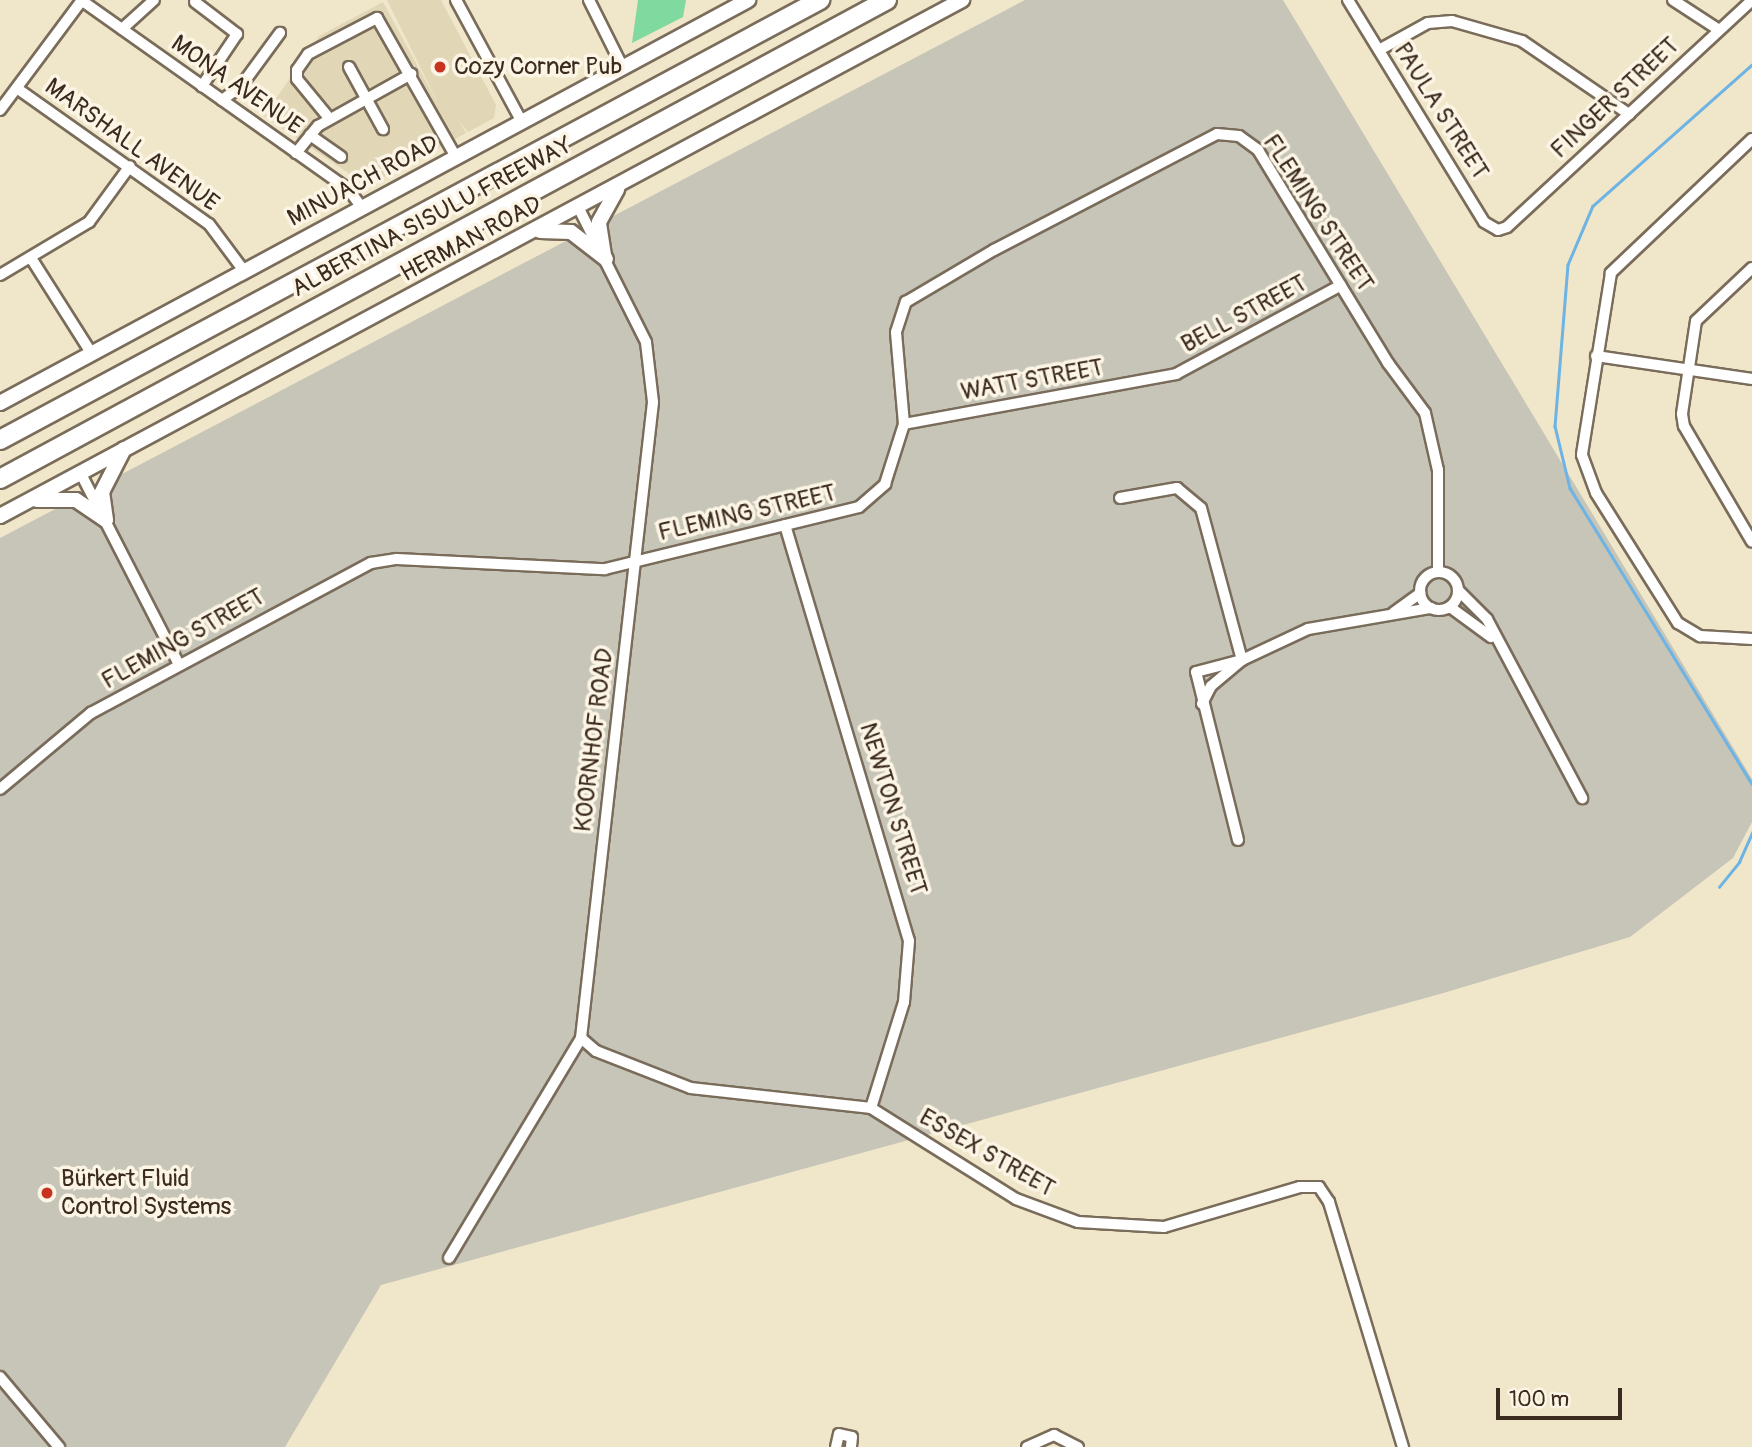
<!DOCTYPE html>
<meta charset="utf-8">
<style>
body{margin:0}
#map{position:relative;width:1752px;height:1447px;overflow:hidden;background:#f0e6c9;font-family:Pangolin,sans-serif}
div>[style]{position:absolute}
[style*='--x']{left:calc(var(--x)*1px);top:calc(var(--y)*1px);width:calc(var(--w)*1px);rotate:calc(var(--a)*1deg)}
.built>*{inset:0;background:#e1d7b7}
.industrial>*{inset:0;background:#c6c5b8}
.green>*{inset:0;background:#80d99f}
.stream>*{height:2.5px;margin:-1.25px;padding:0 1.25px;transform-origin:1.25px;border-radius:1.25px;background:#6db3e4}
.roads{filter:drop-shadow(2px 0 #7a6c5a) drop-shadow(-2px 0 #7a6c5a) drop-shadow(0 2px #7a6c5a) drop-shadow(0 -2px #7a6c5a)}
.street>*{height:10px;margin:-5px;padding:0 5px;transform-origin:5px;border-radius:5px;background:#fff}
.street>.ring{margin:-5px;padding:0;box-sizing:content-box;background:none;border:10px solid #fff;border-radius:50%}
.secondary>*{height:14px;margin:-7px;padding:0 7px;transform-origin:7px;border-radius:7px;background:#fff}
.highway>*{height:18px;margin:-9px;padding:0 9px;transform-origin:9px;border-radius:9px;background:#fff}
.dots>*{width:19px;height:19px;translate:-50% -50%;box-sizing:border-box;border:4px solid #fcf5e5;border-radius:50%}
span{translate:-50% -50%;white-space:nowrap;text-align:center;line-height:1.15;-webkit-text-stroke:7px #fcf5e5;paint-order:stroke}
.poi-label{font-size:24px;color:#3b2a1e}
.left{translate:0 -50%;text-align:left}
.street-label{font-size:24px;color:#3b2a1e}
.scale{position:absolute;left:1496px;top:1388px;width:126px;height:32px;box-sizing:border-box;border:4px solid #3b2a1e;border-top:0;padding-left:9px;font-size:21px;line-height:24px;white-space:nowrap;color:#3b2a1e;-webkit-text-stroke:5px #fcf5e5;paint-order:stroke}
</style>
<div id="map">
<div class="built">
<div style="clip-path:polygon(387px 0,441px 0,496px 105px,494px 118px,468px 132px,459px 121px,466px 133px,373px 183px,367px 171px,354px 177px,264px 116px,319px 36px,383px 2px,441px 109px)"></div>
</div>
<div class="industrial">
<div style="clip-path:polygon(1025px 0,1283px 0,1752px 779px,1752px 822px,1733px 858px,1630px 937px,1440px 994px,381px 1285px,285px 1447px,0 1447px,0 538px)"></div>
</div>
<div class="green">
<div style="clip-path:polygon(638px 0,686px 0,683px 17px,632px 43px)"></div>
</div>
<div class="stream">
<div style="--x:1752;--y:65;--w:213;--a:138.4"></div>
<div style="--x:1593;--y:206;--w:64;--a:113"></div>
<div style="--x:1568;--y:265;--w:162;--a:94.6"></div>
<div style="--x:1555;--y:426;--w:64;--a:76.4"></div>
<div style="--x:1570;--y:488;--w:347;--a:58.4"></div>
<div style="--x:1719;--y:887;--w:32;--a:-51"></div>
<div style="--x:1739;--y:862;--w:32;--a:-66"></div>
</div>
<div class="roads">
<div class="street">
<div style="--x:81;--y:0;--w:329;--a:35.3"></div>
<div style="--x:349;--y:190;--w:22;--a:54"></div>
<div style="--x:456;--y:0;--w:139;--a:61.6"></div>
<div style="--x:589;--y:0;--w:76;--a:63.4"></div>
<div style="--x:1348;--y:0;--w:260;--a:58.5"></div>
<div style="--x:1484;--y:222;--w:16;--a:30"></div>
<div style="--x:1498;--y:230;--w:9;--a:-18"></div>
<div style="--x:1507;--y:227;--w:334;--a:-42.8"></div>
<div style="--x:1673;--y:0;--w:55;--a:33.1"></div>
<div style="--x:195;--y:2;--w:53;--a:37.3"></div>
<div style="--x:237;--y:34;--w:63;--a:123.9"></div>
<div style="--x:122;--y:29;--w:43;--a:-42.2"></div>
<div style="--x:1379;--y:50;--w:56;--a:-28.9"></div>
<div style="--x:1428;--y:23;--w:24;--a:-5"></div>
<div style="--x:1452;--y:21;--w:73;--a:15.9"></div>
<div style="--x:1522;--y:41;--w:130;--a:34.3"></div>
<div style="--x:349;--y:67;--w:71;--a:61.3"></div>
<div style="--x:18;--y:89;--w:234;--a:35.3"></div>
<div style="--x:209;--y:224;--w:59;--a:53.3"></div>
<div style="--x:222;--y:100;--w:24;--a:-36"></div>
<div style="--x:241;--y:86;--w:66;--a:-53.7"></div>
<div style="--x:0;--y:110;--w:137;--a:-53.3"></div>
<div style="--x:329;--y:118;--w:50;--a:-129.4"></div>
<div style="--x:297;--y:79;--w:9;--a:-90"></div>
<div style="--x:297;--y:70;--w:19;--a:-55"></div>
<div style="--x:308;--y:54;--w:78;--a:-27.6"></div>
<div style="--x:377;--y:18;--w:160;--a:60.4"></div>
<div style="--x:310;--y:135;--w:38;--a:35"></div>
<div style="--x:1752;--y:139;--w:195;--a:136.5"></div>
<div style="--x:1611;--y:273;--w:184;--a:99.1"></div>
<div style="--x:1582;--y:455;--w:40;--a:69.8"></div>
<div style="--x:1596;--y:493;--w:154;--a:57.8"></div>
<div style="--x:1678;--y:623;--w:26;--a:31"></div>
<div style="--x:1700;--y:636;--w:52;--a:3.3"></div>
<div style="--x:296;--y:153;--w:35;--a:-51"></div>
<div style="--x:318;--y:126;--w:107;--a:-29.2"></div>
<div style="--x:31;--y:258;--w:114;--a:57.6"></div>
<div style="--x:1752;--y:268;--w:77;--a:136.6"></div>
<div style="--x:1696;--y:321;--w:94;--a:98.6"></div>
<div style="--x:1682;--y:414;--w:12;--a:81"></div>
<div style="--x:1684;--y:426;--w:134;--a:59.6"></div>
<div style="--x:0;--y:275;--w:104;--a:-30.8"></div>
<div style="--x:89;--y:222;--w:69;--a:-53.8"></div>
<div style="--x:1596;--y:356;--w:158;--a:8.4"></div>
<div style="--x:904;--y:424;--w:277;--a:-10.4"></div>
<div style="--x:1176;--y:374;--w:187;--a:-28.3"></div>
<div style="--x:80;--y:472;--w:217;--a:62.8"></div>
<div style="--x:1120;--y:498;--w:58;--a:-10"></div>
<div style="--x:1177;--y:488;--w:31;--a:40"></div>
<div style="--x:1201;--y:508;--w:157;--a:74.9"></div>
<div style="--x:1242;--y:660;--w:40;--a:140"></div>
<div style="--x:1211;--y:686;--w:20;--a:117"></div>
<div style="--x:785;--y:525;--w:434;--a:73.4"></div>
<div style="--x:909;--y:941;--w:61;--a:94.7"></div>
<div style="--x:904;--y:1002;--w:111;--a:107.3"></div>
<div class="ring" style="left:1420px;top:572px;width:28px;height:28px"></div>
<div style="--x:1458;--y:590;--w:41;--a:45"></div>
<div style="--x:1487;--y:619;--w:203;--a:62"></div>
<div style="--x:1450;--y:607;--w:51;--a:36.2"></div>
<div style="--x:1393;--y:613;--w:34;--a:-36"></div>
<div style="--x:0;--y:789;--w:119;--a:-39.9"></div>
<div style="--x:91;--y:713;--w:318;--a:-28.2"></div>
<div style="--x:371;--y:563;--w:26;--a:-9"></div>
<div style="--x:397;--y:559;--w:208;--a:2.8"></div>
<div style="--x:605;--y:569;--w:261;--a:-13.7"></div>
<div style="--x:859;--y:507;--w:35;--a:-41"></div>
<div style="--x:885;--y:484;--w:63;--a:-72.4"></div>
<div style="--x:904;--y:424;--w:92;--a:-95"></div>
<div style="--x:896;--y:332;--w:32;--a:-72"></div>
<div style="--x:906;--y:302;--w:102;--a:-30.6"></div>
<div style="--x:994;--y:250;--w:251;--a:-27.5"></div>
<div style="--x:1217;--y:134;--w:22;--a:5"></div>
<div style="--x:1239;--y:136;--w:24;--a:36"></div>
<div style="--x:1258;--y:150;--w:250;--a:58.6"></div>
<div style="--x:1388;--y:363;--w:62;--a:53.5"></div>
<div style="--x:1425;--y:413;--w:58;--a:77.2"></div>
<div style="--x:1438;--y:470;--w:102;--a:90"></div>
<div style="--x:1238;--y:840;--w:173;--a:-104"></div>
<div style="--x:1196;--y:672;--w:48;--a:-14.6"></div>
<div style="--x:1242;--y:660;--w:73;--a:-25.2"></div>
<div style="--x:1308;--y:629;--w:125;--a:-9.7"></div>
<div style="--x:581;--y:1038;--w:20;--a:41"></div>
<div style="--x:596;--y:1051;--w:102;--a:21.3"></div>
<div style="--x:691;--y:1088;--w:181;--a:6.3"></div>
<div style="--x:871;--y:1108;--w:171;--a:32.1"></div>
<div style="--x:1016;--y:1199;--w:66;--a:20.4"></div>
<div style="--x:1078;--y:1222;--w:86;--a:3.3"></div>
<div style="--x:1164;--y:1227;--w:142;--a:-16.4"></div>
<div style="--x:1300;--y:1187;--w:19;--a:0"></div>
<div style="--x:1319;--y:1187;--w:18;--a:56"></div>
<div style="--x:1329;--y:1202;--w:256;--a:73.2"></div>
<div style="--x:449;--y:1258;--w:257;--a:-59"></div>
<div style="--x:581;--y:1038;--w:640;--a:-83.54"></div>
<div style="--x:653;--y:402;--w:60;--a:-96.7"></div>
<div style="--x:646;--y:342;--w:151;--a:-116.7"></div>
<div style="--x:0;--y:1377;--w:92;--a:49.9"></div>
<div style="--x:836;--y:1447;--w:13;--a:-77"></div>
<div style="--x:839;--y:1434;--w:13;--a:13"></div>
<div style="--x:852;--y:1437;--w:10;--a:96"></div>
<div style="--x:1027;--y:1447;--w:30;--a:-24"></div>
<div style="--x:1054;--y:1435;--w:27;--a:27"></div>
</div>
<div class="secondary">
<div style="--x:540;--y:231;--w:31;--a:2"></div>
<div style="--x:571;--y:232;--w:44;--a:37.6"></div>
<div style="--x:604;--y:255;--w:33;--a:-99"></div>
<div style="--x:599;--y:222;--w:38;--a:-61"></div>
<div style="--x:0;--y:403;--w:850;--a:-28.31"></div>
<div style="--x:37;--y:500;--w:39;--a:0"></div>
<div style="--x:76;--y:500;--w:36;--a:34"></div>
<div style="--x:0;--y:516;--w:1092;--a:-28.21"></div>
<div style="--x:106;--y:520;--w:28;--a:-98"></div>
<div style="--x:102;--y:492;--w:48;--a:-62.9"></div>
</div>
<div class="highway">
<div style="--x:0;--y:440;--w:931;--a:-28.22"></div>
<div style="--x:0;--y:479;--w:1008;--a:-28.37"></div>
</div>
</div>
<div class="dots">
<div style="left:440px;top:67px;background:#c8321e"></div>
<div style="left:47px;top:1193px;background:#c8321e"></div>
</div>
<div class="poi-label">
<span class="left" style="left:454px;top:67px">Cozy Corner Pub</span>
<span class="left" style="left:61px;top:1193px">Bürkert Fluid<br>Control Systems</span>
</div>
<div class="street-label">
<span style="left:237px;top:85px;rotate:35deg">MONA AVENUE</span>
<span style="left:1615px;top:98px;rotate:-43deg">FINGER STREET</span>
<span style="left:1441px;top:111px;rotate:58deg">PAULA STREET</span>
<span style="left:132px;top:145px;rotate:36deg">MARSHALL AVENUE</span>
<span style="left:363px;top:181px;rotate:-28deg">MINUACH ROAD</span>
<span style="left:1318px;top:213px;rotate:57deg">FLEMING STREET</span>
<span style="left:432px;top:217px;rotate:-28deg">ALBERTINA SISULU FREEWAY</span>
<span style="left:471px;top:239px;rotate:-28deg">HERMAN ROAD</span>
<span style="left:1244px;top:314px;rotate:-28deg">BELL STREET</span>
<span style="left:1032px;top:380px;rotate:-10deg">WATT STREET</span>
<span style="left:747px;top:513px;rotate:-13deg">FLEMING STREET</span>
<span style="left:183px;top:639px;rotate:-29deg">FLEMING STREET</span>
<span style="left:594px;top:740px;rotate:-83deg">KOORNHOF ROAD</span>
<span style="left:893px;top:809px;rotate:73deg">NEWTON STREET</span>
<span style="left:987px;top:1153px;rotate:30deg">ESSEX STREET</span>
</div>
<div class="scale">100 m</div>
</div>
